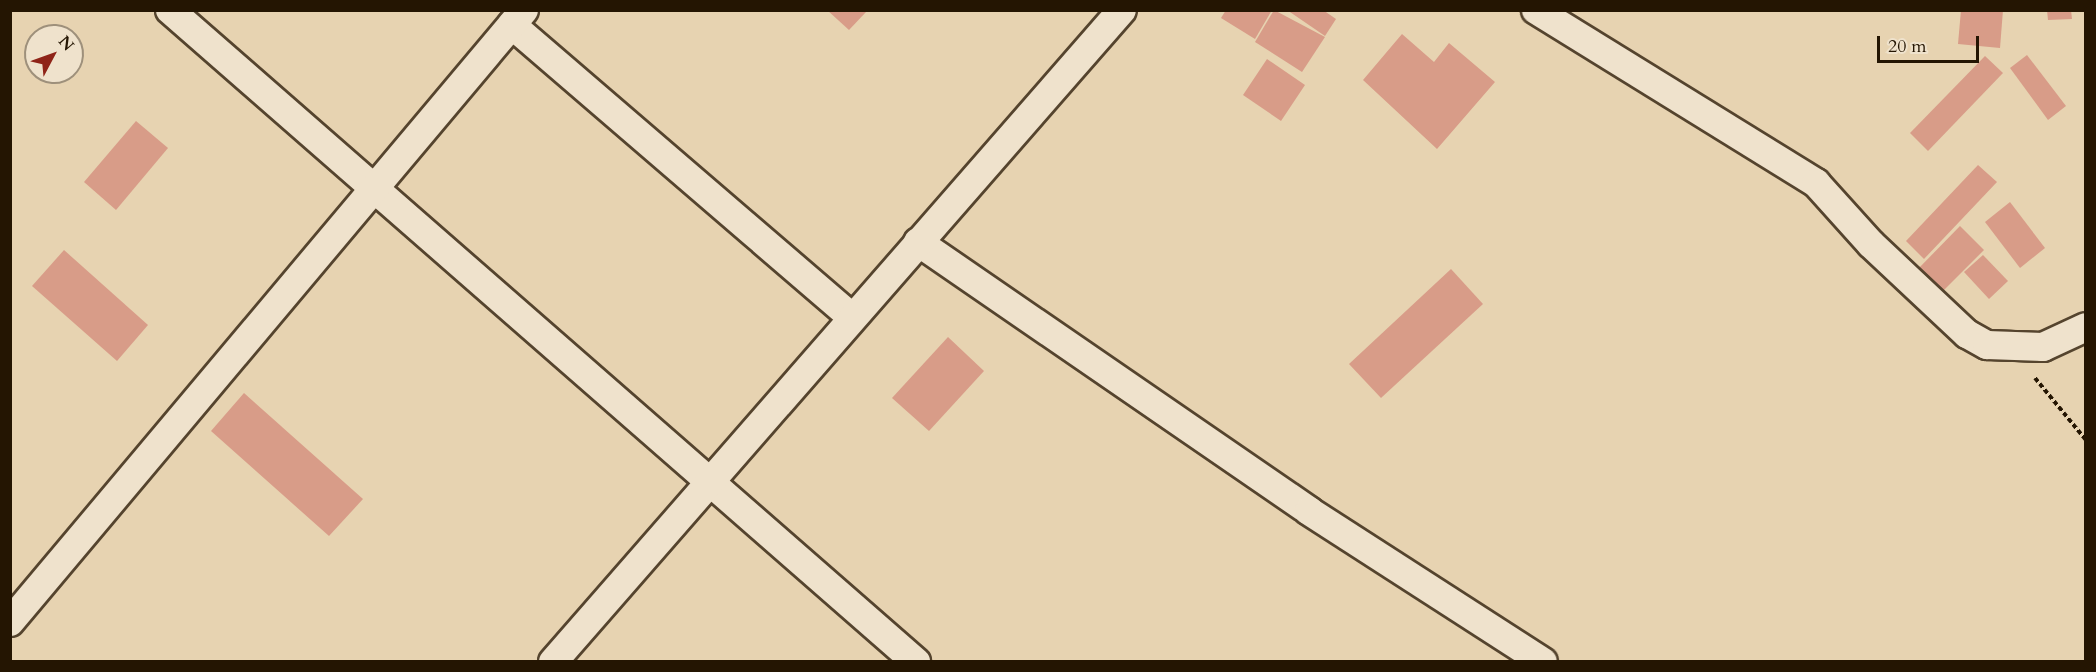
<!DOCTYPE html>
<style>
body{margin:0}
#map{position:relative;width:2096px;height:672px;overflow:hidden;background:#e7d3b1;font-family:Cardo,serif}
div>[style]{position:absolute}
[style*='--x']{left:calc(var(--x)*1px);top:calc(var(--y)*1px);width:calc(var(--w)*1px);rotate:calc(var(--a)*1deg)}
.building>*{inset:0;background:#d89c88}
.path>*{height:4px;margin-top:-2px;transform-origin:0;background:repeating-linear-gradient(90deg,#241502 0 4.5px,transparent 0 7.5px)}
.roads{filter:drop-shadow(2px 0 #55442e) drop-shadow(-2px 0 #55442e) drop-shadow(0 2px #55442e) drop-shadow(0 -2px #55442e)}
.minor>*{height:28px;margin:-14px;padding:0 14px;transform-origin:14px;border-radius:14px;background:#efe2cc}
span{translate:-50% -50%;white-space:nowrap;text-align:center;line-height:1.15;-webkit-text-stroke:4.5px #efe2cc;paint-order:stroke}
.frame{position:absolute;inset:0;border:12px solid #241502;pointer-events:none}
.north{position:absolute;left:24px;top:24px;width:60px;height:60px;box-sizing:border-box;background:#efe2cc;border:2px solid #9e907b;border-radius:50%;rotate:49deg;font-size:16px;font-weight:700;line-height:24px;text-align:center;color:#241502}
.north::after{content:'';display:block;margin:auto;width:21px;height:27px;background:#8f2418;clip-path:polygon(50% 0,100% 100%,50% 72%,0 100%)}
.scale{position:absolute;left:1877px;top:36px;width:102px;height:27px;box-sizing:border-box;border:3px solid #241502;border-top:0;padding-left:8px;font-size:18px;line-height:21px;white-space:nowrap;color:#241502;-webkit-text-stroke:4px #efe2cc;paint-order:stroke}
</style>
<div id="map">
<div class="building">
<div style="clip-path:polygon(827px 10px,864px 10px,866px 12px,849px 30px)"></div>
<div style="clip-path:polygon(1226px 10px,1272px 10px,1255px 39px,1221px 18px)"></div>
<div style="clip-path:polygon(1274px 10px,1325px 37px,1302px 72px,1255px 42px)"></div>
<div style="clip-path:polygon(1287px 10px,1323px 10px,1336px 19px,1325px 36px)"></div>
<div style="clip-path:polygon(1961px 10px,2003px 10px,2000px 48px,1958px 44px)"></div>
<div style="clip-path:polygon(2047px 10px,2071px 10px,2072px 19px,2048px 20px)"></div>
<div style="clip-path:polygon(1402px 34px,1434px 62px,1449px 43px,1495px 82px,1437px 149px,1363px 80px)"></div>
<div style="clip-path:polygon(2027px 55px,2066px 106px,2048px 120px,2010px 68px)"></div>
<div style="clip-path:polygon(1985px 56px,2003px 73px,1928px 151px,1910px 133px)"></div>
<div style="clip-path:polygon(1267px 59px,1305px 85px,1281px 121px,1243px 95px)"></div>
<div style="clip-path:polygon(136px 121px,168px 148px,116px 210px,84px 182px)"></div>
<div style="clip-path:polygon(1978px 165px,1997px 182px,1924px 259px,1906px 241px)"></div>
<div style="clip-path:polygon(2010px 202px,2045px 248px,2020px 268px,1985px 222px)"></div>
<div style="clip-path:polygon(1960px 226px,1984px 250px,1941px 293px,1917px 270px)"></div>
<div style="clip-path:polygon(64px 250px,148px 325px,117px 361px,32px 286px)"></div>
<div style="clip-path:polygon(1983px 255px,2008px 281px,1989px 299px,1964px 272px)"></div>
<div style="clip-path:polygon(1451px 269px,1483px 304px,1381px 398px,1349px 364px)"></div>
<div style="clip-path:polygon(948px 337px,984px 371px,929px 431px,892px 398px)"></div>
<div style="clip-path:polygon(244px 393px,363px 499px,329px 536px,211px 431px)"></div>
</div>
<div class="path">
<div style="--x:2035;--y:378;--w:80;--a:50.6"></div>
</div>
<div class="roads">
<div class="minor">
<div style="--x:170;--y:10;--w:991;--a:41.15"></div>
<div style="--x:1536;--y:10;--w:329;--a:31.7"></div>
<div style="--x:1816;--y:183;--w:82;--a:48"></div>
<div style="--x:1871;--y:244;--w:132;--a:43.2"></div>
<div style="--x:1967;--y:334;--w:23;--a:29"></div>
<div style="--x:1987;--y:345;--w:56;--a:2"></div>
<div style="--x:2043;--y:347;--w:47;--a:-24.9"></div>
<div style="--x:512;--y:25;--w:448;--a:40.7"></div>
<div style="--x:918;--y:242;--w:475;--a:34.5"></div>
<div style="--x:1309;--y:511;--w:278;--a:32.8"></div>
<div style="--x:10;--y:622;--w:799;--a:-49.97"></div>
<div style="--x:553;--y:662;--w:865;--a:-48.89"></div>
</div>
</div>
<div class="frame"></div>
<div class="north">N</div>
<div class="scale">20 m</div>
</div>
